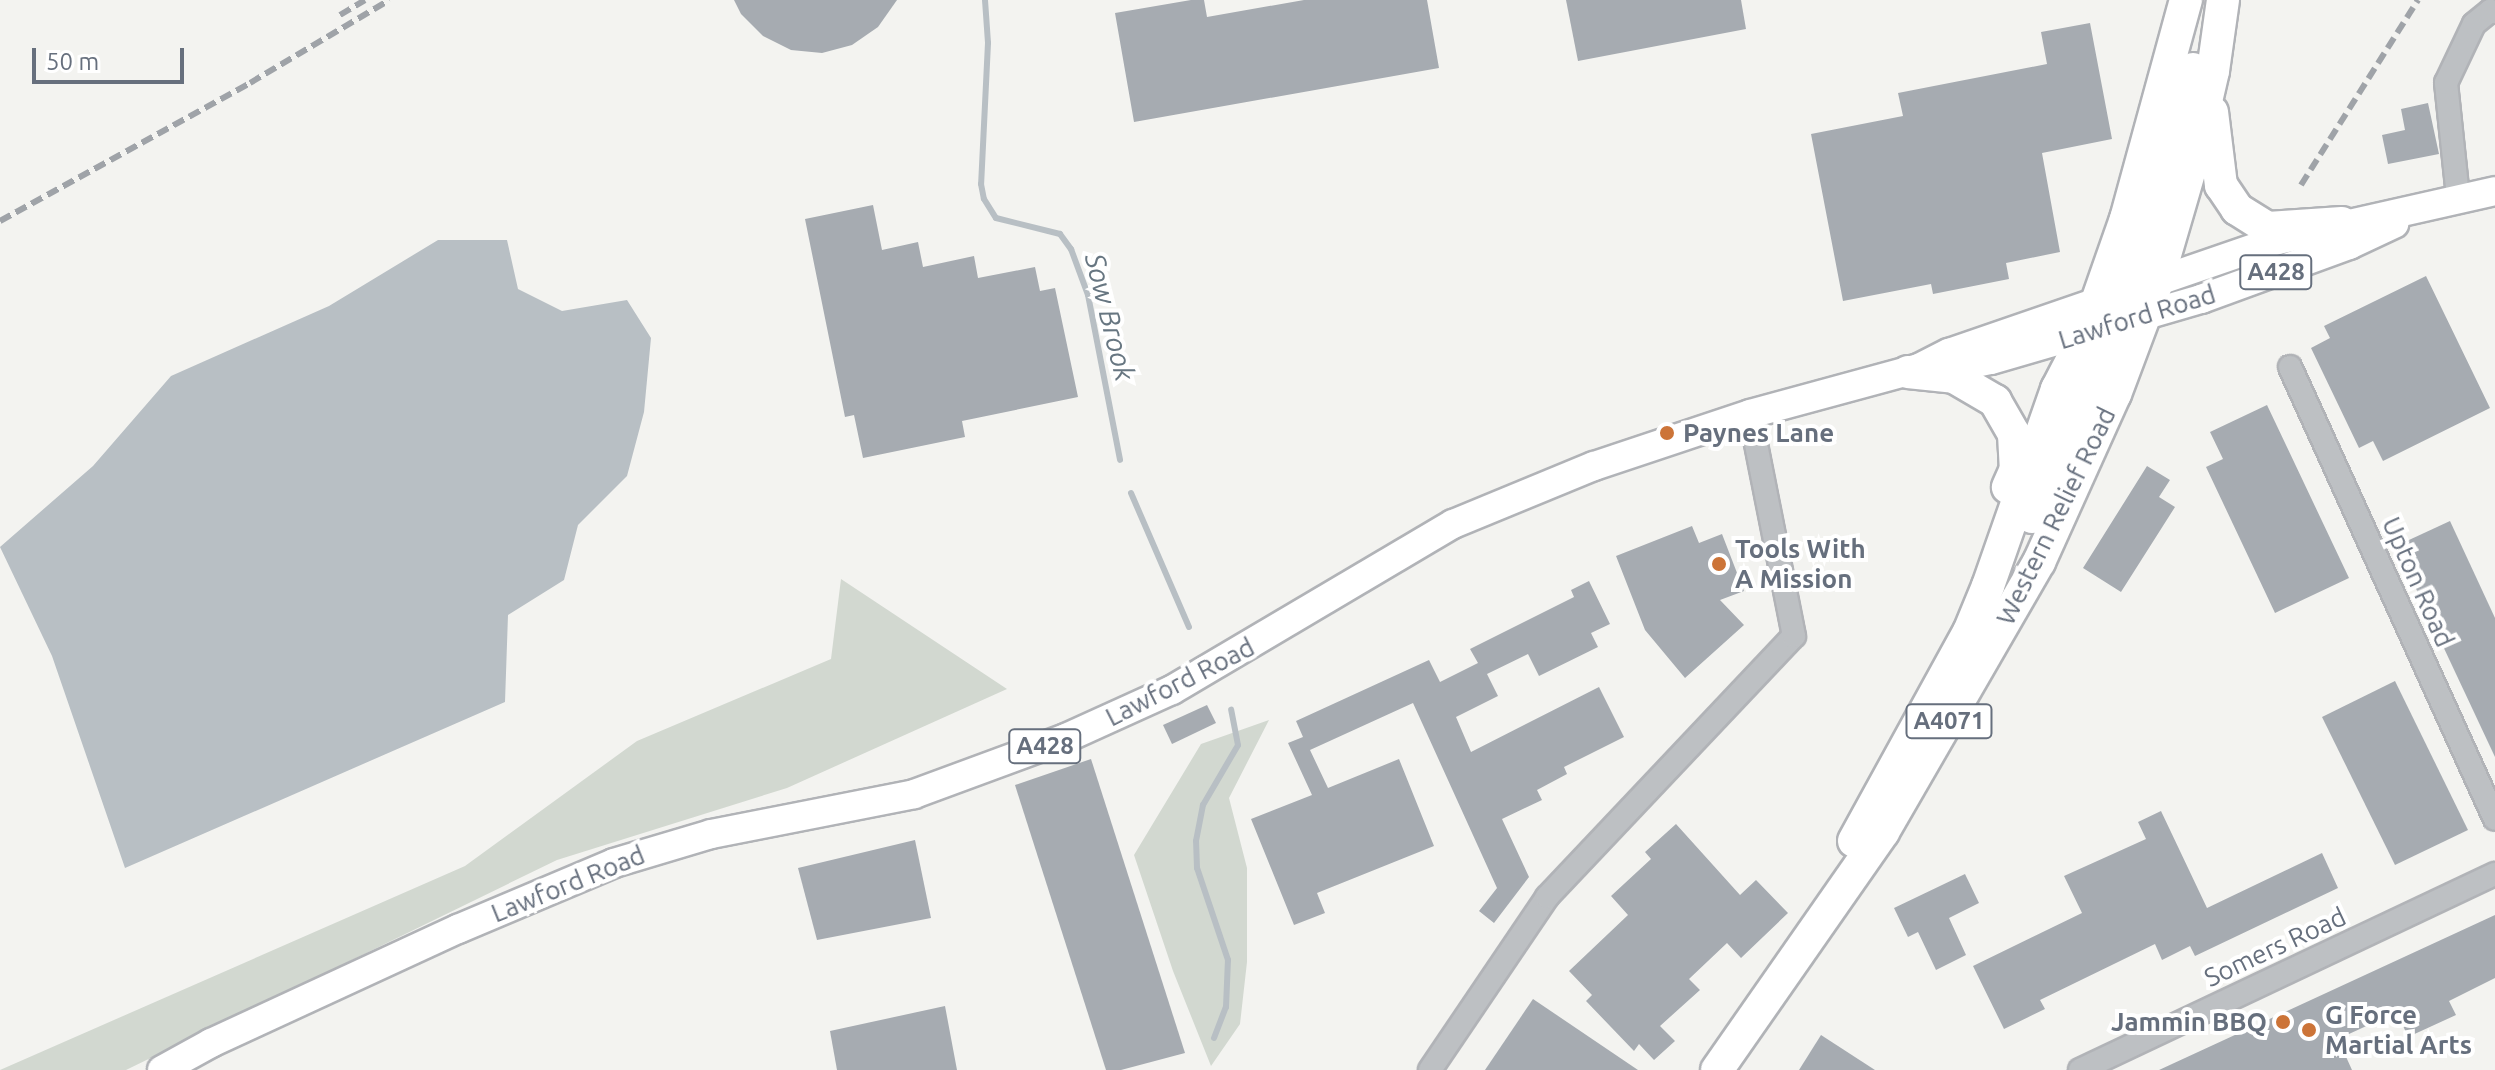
<!DOCTYPE html>
<style>
body{margin:0}
#map{position:relative;width:2495px;height:1070px;overflow:hidden;background:#f3f3f0;font-family:Ubuntu,sans-serif}
div>[style]{position:absolute}
[style*='--x']{left:calc(var(--x)*1px);top:calc(var(--y)*1px);width:calc(var(--w)*1px);rotate:calc(var(--a)*1deg)}
.green>*{inset:0;background:#d2d8d0}
.water>*{inset:0;background:#b8bfc4}
.stream>*{height:6px;margin:-3px;padding:0 3px;transform-origin:3px;border-radius:3px;background:#b8bfc4}
.building>*{inset:0;background:#a6abb1}
.roads{filter:drop-shadow(2px 0 #b1b3b7) drop-shadow(-2px 0 #b1b3b7) drop-shadow(0 2px #b1b3b7) drop-shadow(0 -2px #b1b3b7)}
.minor>*{height:22px;margin:-11px;padding:0 11px;transform-origin:11px;border-radius:11px;background:#bdc0c3}
.major>*{height:28px;margin:-14px;padding:0 14px;transform-origin:14px;border-radius:14px;background:#fff}
.highway>*{height:32px;margin:-16px;padding:0 16px;transform-origin:16px;border-radius:16px;background:#fff}
.rail>*{height:6px;margin-top:-3px;transform-origin:0;background:repeating-linear-gradient(90deg,#9fa3a8 0 12px,transparent 0 18px)}
.dots>*{width:22px;height:22px;translate:-50% -50%;box-sizing:border-box;border:4px solid #fff;border-radius:50%}
span{translate:-50% -50%;white-space:nowrap;text-align:center;line-height:1.15;-webkit-text-stroke:8px #fff;paint-order:stroke}
.shield-label span{padding:2px 6px;background:#fff;border:2px solid;border-radius:6px;-webkit-text-stroke-width:0}
.shield-label{font-size:24px;color:#666f7d;font-weight:700}
.street-label{font-size:26px;color:#666f7d}
.poi-label{font-size:26px;color:#666f7d;font-weight:700}
.left{translate:0 -50%;text-align:left}
.right{translate:-100% -50%;text-align:right}
.water-label{font-size:28px;color:#677681;font-style:italic}
.scale{position:absolute;left:32px;top:48px;width:152px;height:36px;box-sizing:border-box;border:4px solid #666f7d;border-top:0;padding-left:10px;font-size:24px;line-height:28px;white-space:nowrap;color:#666f7d;-webkit-text-stroke:6px #fff;paint-order:stroke}
</style>
<div id="map">
<div class="green">
<div style="clip-path:polygon(841px 579px,1007px 689px,787px 788px,557px 860px,126px 1070px,0 1070px,465px 866px,637px 741px,831px 659px)"></div>
<div style="clip-path:polygon(1269px 720px,1229px 798px,1247px 868px,1247px 962px,1240px 1024px,1211px 1066px,1173px 971px,1134px 855px,1201px 744px)"></div>
</div>
<div class="water">
<div style="clip-path:polygon(438px 240px,507px 240px,518px 289px,562px 311px,627px 300px,651px 338px,644px 412px,627px 476px,578px 525px,564px 580px,508px 615px,505px 702px,125px 868px,52px 656px,0 547px,93px 466px,171px 376px,329px 306px)"></div>
</div>
<div class="stream">
<div style="--x:985;--y:0;--w:43;--a:86"></div>
<div style="--x:988;--y:43;--w:141;--a:92.8"></div>
<div style="--x:981;--y:184;--w:15;--a:79"></div>
<div style="--x:984;--y:199;--w:22;--a:58"></div>
<div style="--x:996;--y:218;--w:66;--a:14"></div>
<div style="--x:1060;--y:234;--w:19;--a:54"></div>
<div style="--x:1071;--y:249;--w:49;--a:69.7"></div>
<div style="--x:1088;--y:295;--w:168;--a:79"></div>
<div style="--x:1131;--y:493;--w:146;--a:66.6"></div>
<div style="--x:1214;--y:1038;--w:33;--a:-69"></div>
<div style="--x:1226;--y:1007;--w:47;--a:-87.6"></div>
<div style="--x:1228;--y:960;--w:97;--a:-108.6"></div>
<div style="--x:1197;--y:868;--w:27;--a:-92"></div>
<div style="--x:1196;--y:841;--w:37;--a:-79"></div>
<div style="--x:1203;--y:805;--w:69;--a:-59.7"></div>
<div style="--x:1238;--y:745;--w:36;--a:-101"></div>
</div>
<div class="building">
<div style="clip-path:polygon(734px 0,897px 0,878px 27px,852px 45px,822px 53px,791px 50px,763px 36px,741px 14px)"></div>
<div style="clip-path:polygon(1191px 0,1204px 0,1207px 17px,1304px 0,1427px 0,1439px 68px,1134px 122px,1115px 13px)"></div>
<div style="clip-path:polygon(1566px 0,1741px 0,1746px 29px,1578px 61px)"></div>
<div style="clip-path:polygon(2090px 23px,2112px 139px,2042px 153px,2060px 252px,2006px 263px,2009px 279px,1933px 294px,1931px 284px,1843px 301px,1811px 134px,1903px 116px,1898px 93px,2047px 64px,2041px 32px)"></div>
<div style="clip-path:polygon(2428px 103px,2439px 154px,2388px 164px,2382px 135px,2405px 130px,2401px 109px)"></div>
<div style="clip-path:polygon(873px 205px,882px 250px,918px 242px,923px 267px,974px 256px,978px 278px,1035px 267px,1040px 291px,1055px 288px,1078px 397px,962px 421px,965px 437px,863px 458px,854px 415px,845px 417px,805px 219px)"></div>
<div style="clip-path:polygon(2426px 276px,2490px 408px,2383px 461px,2373px 441px,2359px 448px,2311px 348px,2330px 338px,2324px 326px)"></div>
<div style="clip-path:polygon(2267px 405px,2349px 578px,2275px 613px,2206px 467px,2223px 459px,2210px 432px)"></div>
<div style="clip-path:polygon(2147px 466px,2170px 480px,2159px 497px,2175px 507px,2121px 592px,2083px 568px)"></div>
<div style="clip-path:polygon(2450px 521px,2495px 618px,2495px 757px,2396px 546px)"></div>
<div style="clip-path:polygon(1692px 526px,1699px 543px,1722px 534px,1744px 591px,1720px 600px,1744px 625px,1685px 678px,1645px 630px,1616px 556px)"></div>
<div style="clip-path:polygon(1589px 581px,1610px 624px,1591px 633px,1598px 647px,1539px 676px,1528px 654px,1487px 674px,1498px 696px,1456px 717px,1471px 752px,1599px 687px,1624px 737px,1564px 767px,1567px 774px,1537px 790px,1542px 800px,1502px 819px,1529px 877px,1494px 923px,1479px 911px,1497px 888px,1413px 703px,1310px 750px,1328px 788px,1399px 759px,1434px 846px,1317px 893px,1325px 913px,1294px 925px,1251px 819px,1312px 795px,1288px 743px,1303px 737px,1296px 721px,1429px 660px,1440px 682px,1478px 663px,1470px 649px,1574px 597px,1571px 590px)"></div>
<div style="clip-path:polygon(2395px 681px,2468px 830px,2395px 865px,2322px 717px)"></div>
<div style="clip-path:polygon(1207px 705px,1216px 723px,1172px 744px,1163px 725px)"></div>
<div style="clip-path:polygon(1091px 759px,1185px 1053px,1121px 1070px,1106px 1070px,1015px 785px)"></div>
<div style="clip-path:polygon(2161px 811px,2207px 908px,2322px 853px,2338px 888px,2195px 956px,2190px 946px,2162px 960px,2155px 944px,2040px 1000px,2045px 1009px,2004px 1029px,1973px 966px,2082px 913px,2064px 876px,2146px 839px,2138px 822px)"></div>
<div style="clip-path:polygon(1676px 824px,1740px 895px,1756px 880px,1788px 913px,1741px 958px,1727px 943px,1689px 979px,1700px 990px,1660px 1026px,1675px 1041px,1654px 1060px,1639px 1044px,1634px 1051px,1586px 1001px,1592px 995px,1569px 971px,1628px 915px,1611px 896px,1651px 859px,1645px 852px)"></div>
<div style="clip-path:polygon(915px 840px,931px 918px,817px 940px,798px 868px)"></div>
<div style="clip-path:polygon(1965px 874px,1979px 903px,1949px 918px,1966px 955px,1936px 970px,1918px 932px,1908px 937px,1894px 908px)"></div>
<div style="clip-path:polygon(2495px 915px,2495px 978px,2449px 1001px,2456px 1015px,2408px 1037px,2397px 1012px,2338px 1039px,2352px 1070px,2159px 1070px)"></div>
<div style="clip-path:polygon(1533px 999px,1638px 1070px,1485px 1070px)"></div>
<div style="clip-path:polygon(945px 1006px,957px 1070px,837px 1070px,830px 1031px)"></div>
<div style="clip-path:polygon(1821px 1035px,1875px 1070px,1799px 1070px)"></div>
</div>
<div class="roads">
<div class="minor">
<div style="--x:2458;--y:197;--w:115;--a:-96"></div>
<div style="--x:2446;--y:83;--w:65;--a:-64.6"></div>
<div style="--x:2474;--y:24;--w:21;--a:-39"></div>
<div style="--x:2490;--y:11;--w:5;--a:11"></div>
<div style="--x:2290;--y:367;--w:496;--a:65.6"></div>
<div style="--x:1430;--y:1070;--w:209;--a:-55.9"></div>
<div style="--x:1547;--y:897;--w:359;--a:-46.6"></div>
<div style="--x:1794;--y:636;--w:226;--a:-101.2"></div>
<div style="--x:2080;--y:1070;--w:459;--a:-25.3"></div>
</div>
<div class="major">
<div style="--x:1952;--y:368;--w:40;--a:-12"></div>
<div style="--x:1991;--y:360;--w:219;--a:-16.2"></div>
<div style="--x:2201;--y:299;--w:158;--a:-20"></div>
<div style="--x:2349;--y:245;--w:50;--a:-25"></div>
<div style="--x:162;--y:1070;--w:56;--a:-28.9"></div>
<div style="--x:211;--y:1043;--w:272;--a:-24.8"></div>
<div style="--x:458;--y:929;--w:169;--a:-22.9"></div>
<div style="--x:614;--y:863;--w:101;--a:-16.6"></div>
<div style="--x:711;--y:834;--w:207;--a:-11.1"></div>
<div style="--x:914;--y:794;--w:162;--a:-20.2"></div>
<div style="--x:1066;--y:738;--w:116;--a:-24.4"></div>
<div style="--x:1172;--y:690;--w:326;--a:-30.6"></div>
<div style="--x:1453;--y:524;--w:152;--a:-22.4"></div>
<div style="--x:1594;--y:466;--w:164;--a:-18.4"></div>
<div style="--x:1750;--y:414;--w:175;--a:-15.2"></div>
<div style="--x:1919;--y:368;--w:34;--a:-27"></div>
<div style="--x:1949;--y:353;--w:348;--a:-19"></div>
<div style="--x:2278;--y:240;--w:222;--a:-12.7"></div>
</div>
<div class="highway">
<div style="--x:2212;--y:112;--w:74;--a:83"></div>
<div style="--x:2221;--y:185;--w:29;--a:56"></div>
<div style="--x:2237;--y:209;--w:36;--a:32"></div>
<div style="--x:2268;--y:228;--w:74;--a:-3.9"></div>
<div style="--x:2113;--y:304;--w:49;--a:-60.8"></div>
<div style="--x:2137;--y:261;--w:200;--a:-73.7"></div>
<div style="--x:1908;--y:372;--w:46;--a:6.2"></div>
<div style="--x:1954;--y:377;--w:48;--a:30.3"></div>
<div style="--x:1995;--y:401;--w:38;--a:60"></div>
<div style="--x:2014;--y:434;--w:35;--a:87"></div>
<div style="--x:2016;--y:469;--w:20;--a:114"></div>
<div style="--x:2032;--y:517;--w:205;--a:-67.7"></div>
<div style="--x:2110;--y:327;--w:45;--a:-56"></div>
<div style="--x:1854;--y:841;--w:239;--a:-61.2"></div>
<div style="--x:1969;--y:632;--w:50;--a:-67.6"></div>
<div style="--x:1988;--y:586;--w:209;--a:-70.7"></div>
<div style="--x:2057;--y:389;--w:63;--a:-62.6"></div>
<div style="--x:2086;--y:333;--w:121;--a:-70.7"></div>
<div style="--x:2126;--y:219;--w:227;--a:-74.7"></div>
<div style="--x:1717;--y:1070;--w:290;--a:-55.1"></div>
<div style="--x:1883;--y:832;--w:312;--a:-60"></div>
<div style="--x:2039;--y:562;--w:184;--a:-65.7"></div>
<div style="--x:2115;--y:394;--w:120;--a:-69.4"></div>
<div style="--x:2157;--y:282;--w:125;--a:-73.7"></div>
<div style="--x:2192;--y:162;--w:93;--a:-77"></div>
<div style="--x:2213;--y:71;--w:72;--a:-82"></div>
</div>
</div>
<div class="rail">
<div style="--x:340;--y:15;--w:29;--a:-31"></div>
<div style="--x:2301;--y:185;--w:219;--a:-57.7"></div>
<div style="--x:0;--y:221;--w:286;--a:-28.9"></div>
<div style="--x:250;--y:83;--w:162;--a:-30.8"></div>
</div>
<div class="dots">
<div style="left:1667px;top:433px;background:#cc7438"></div>
<div style="left:1719px;top:564px;background:#cc7438"></div>
<div style="left:2283px;top:1022px;background:#cc7438"></div>
<div style="left:2309px;top:1030px;background:#cc7438"></div>
</div>
<div class="shield-label">
<span style="left:2276px;top:272px">A428</span>
<span style="left:1949px;top:721px">A4071</span>
<span style="left:1045px;top:746px">A428</span>
</div>
<div class="street-label">
<span style="left:2137px;top:317px;rotate:-17deg">Lawford Road</span>
<span style="left:2056px;top:516px;rotate:-64deg">Western Relief Road</span>
<span style="left:2418px;top:582px;rotate:66deg">Upton Road</span>
<span style="left:1180px;top:682px;rotate:-27deg">Lawford Road</span>
<span style="left:568px;top:884px;rotate:-22deg">Lawford Road</span>
<span style="left:2275px;top:947px;rotate:-25deg">Somers Road</span>
</div>
<div class="poi-label">
<span class="left" style="left:1683px;top:433px">Paynes Lane</span>
<span class="left" style="left:1735px;top:564px">Tools With<br>A Mission</span>
<span class="left" style="left:2325px;top:1030px">G Force<br>Martial Arts</span>
<span class="right" style="left:2267px;top:1022px">Jammin BBQ</span>
</div>
<div class="water-label">
<span style="left:1110px;top:317px;rotate:76deg">Sow Brook</span>
</div>
<div class="scale">50 m</div>
</div>
